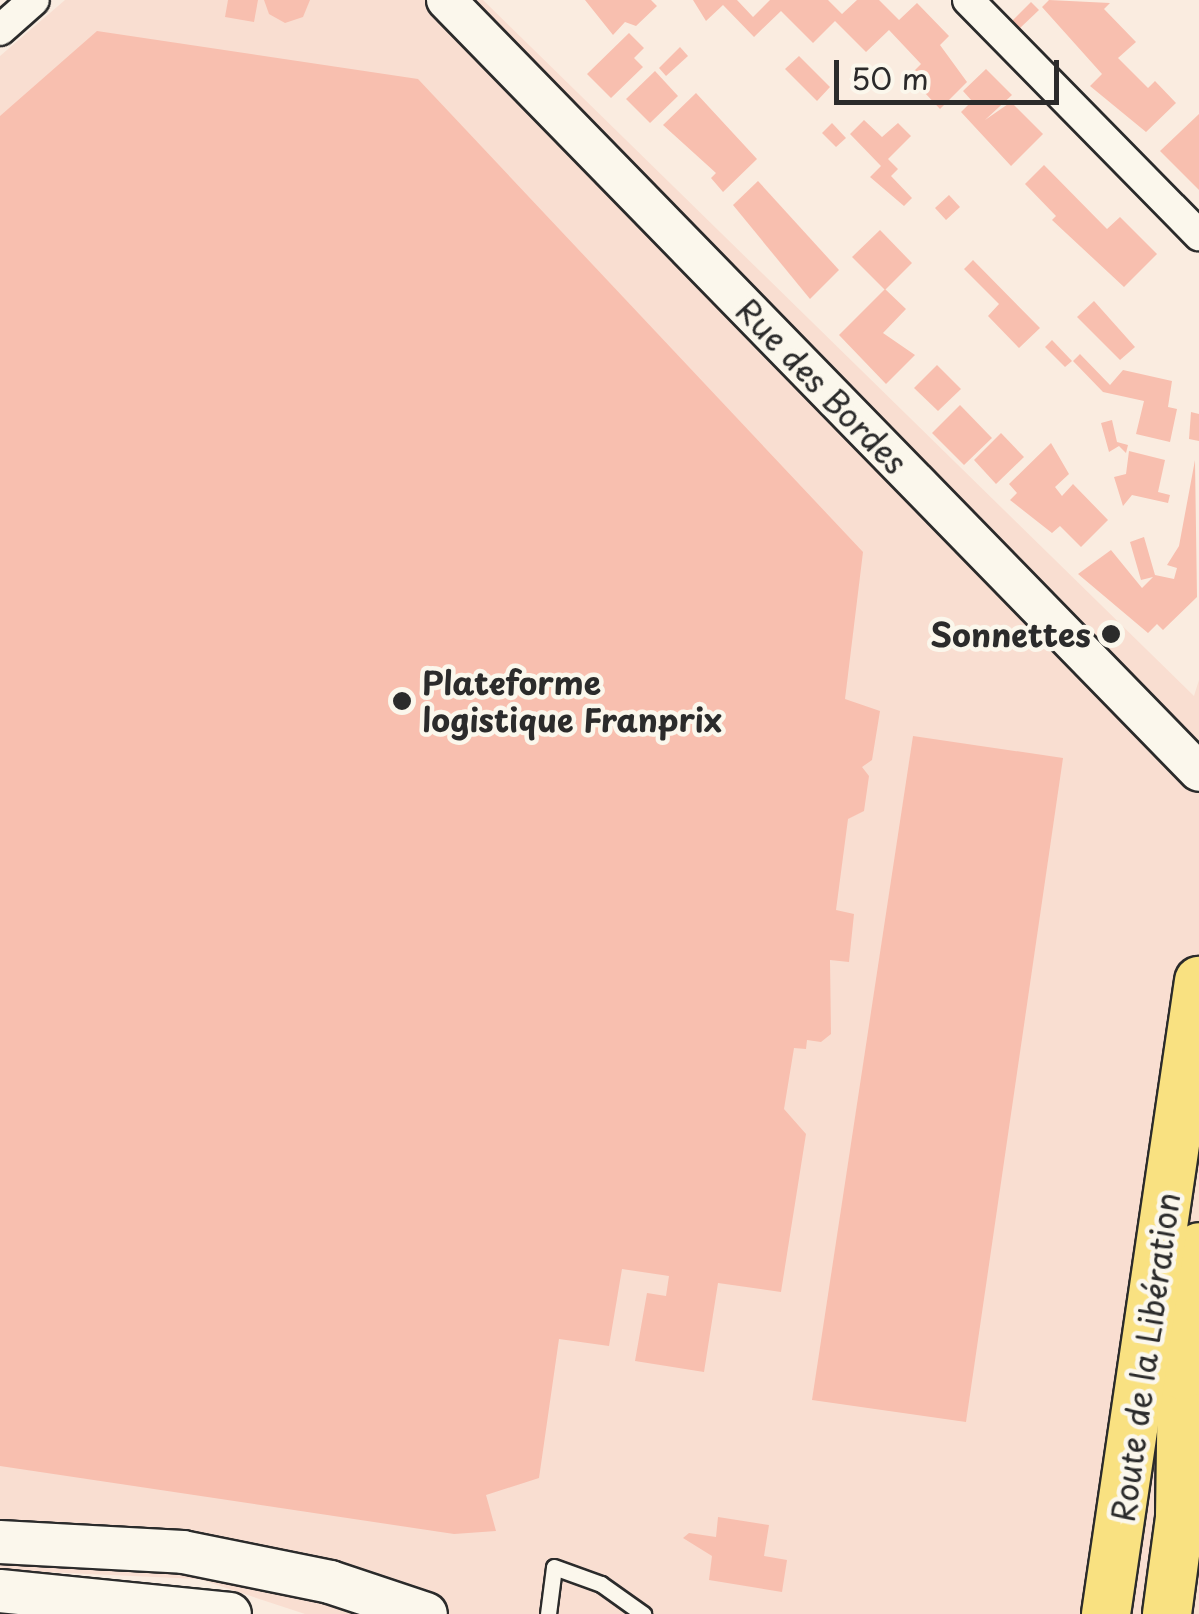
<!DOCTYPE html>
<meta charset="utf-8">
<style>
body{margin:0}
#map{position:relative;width:1199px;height:1614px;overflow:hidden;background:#faece0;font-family:"Playpen Sans",sans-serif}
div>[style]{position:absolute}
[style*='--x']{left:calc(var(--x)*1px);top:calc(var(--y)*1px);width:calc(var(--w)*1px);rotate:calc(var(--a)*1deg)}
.built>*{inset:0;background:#f9ded1}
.building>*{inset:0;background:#f8bfaf}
.roads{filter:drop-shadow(2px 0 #2b2b2b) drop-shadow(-2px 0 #2b2b2b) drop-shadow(0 2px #2b2b2b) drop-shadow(0 -2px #2b2b2b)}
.service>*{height:15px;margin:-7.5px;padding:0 7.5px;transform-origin:7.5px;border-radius:7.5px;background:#fbf7ec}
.minor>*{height:30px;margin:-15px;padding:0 15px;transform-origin:15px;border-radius:15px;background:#fbf7ec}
.tertiary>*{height:38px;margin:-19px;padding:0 19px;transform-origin:19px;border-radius:19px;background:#fbf7ec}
.secondary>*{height:42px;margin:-21px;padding:0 21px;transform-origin:21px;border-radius:21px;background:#fbf7ec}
.primary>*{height:48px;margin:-24px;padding:0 24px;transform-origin:24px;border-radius:24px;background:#f9e181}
.dots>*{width:28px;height:28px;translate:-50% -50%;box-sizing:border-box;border:5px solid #fbf7ec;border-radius:50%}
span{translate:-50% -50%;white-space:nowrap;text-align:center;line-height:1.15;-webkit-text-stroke:9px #fbf7ec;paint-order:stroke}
.street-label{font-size:32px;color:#2b2b2b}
.poi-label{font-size:32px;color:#2b2b2b;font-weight:700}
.right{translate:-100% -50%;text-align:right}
.left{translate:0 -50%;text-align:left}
.scale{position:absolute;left:834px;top:60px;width:225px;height:45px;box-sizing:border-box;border:5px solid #2b2b2b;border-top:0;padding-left:12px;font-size:30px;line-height:35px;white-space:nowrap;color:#2b2b2b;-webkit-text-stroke:8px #fbf7ec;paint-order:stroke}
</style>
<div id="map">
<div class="built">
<div style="clip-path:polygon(65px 0,483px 0,1194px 696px,1199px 680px,1199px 1614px,305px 1614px,199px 1579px,0 1570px,0 56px)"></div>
</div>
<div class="building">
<div style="clip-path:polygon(228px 0,258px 0,254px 22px,225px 17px)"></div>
<div style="clip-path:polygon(264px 0,310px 0,303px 17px,285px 23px,269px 14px)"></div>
<div style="clip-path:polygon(585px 0,651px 0,657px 6px,636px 26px,625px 22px,613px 35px)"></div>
<div style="clip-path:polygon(693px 0,737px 0,753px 17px,770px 0,828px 0,842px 14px,857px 0,879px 0,899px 20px,917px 3px,949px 36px,940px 45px,967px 82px,940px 109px,909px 76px,921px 64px,889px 30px,866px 52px,835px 21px,813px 43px,781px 11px,754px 37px,723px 5px,706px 21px)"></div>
<div style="clip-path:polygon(1049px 0,1110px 3px,1104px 9px,1136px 42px,1118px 58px,1148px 88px,1155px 81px,1176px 103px,1146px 132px,1090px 86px,1102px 74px,1042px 7px)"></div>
<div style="clip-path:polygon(1031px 2px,1039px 10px,1019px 29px,1012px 21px)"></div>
<div style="clip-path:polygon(97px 31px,418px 79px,863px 552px,845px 699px,880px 711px,872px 760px,862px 767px,869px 776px,864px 811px,848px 819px,836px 910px,854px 914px,849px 962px,830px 960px,831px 1034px,821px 1042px,807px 1040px,806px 1049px,794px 1048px,784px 1109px,806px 1134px,781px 1292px,718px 1283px,704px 1372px,635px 1361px,647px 1293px,666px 1296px,669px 1276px,622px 1269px,609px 1346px,559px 1339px,539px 1478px,486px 1495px,496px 1531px,454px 1534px,0 1466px,0 116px)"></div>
<div style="clip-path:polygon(629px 33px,644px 48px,634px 58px,643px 67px,611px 98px,587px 74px)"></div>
<div style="clip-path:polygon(680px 47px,688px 56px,666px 76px,659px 68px)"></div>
<div style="clip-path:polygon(799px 56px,830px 87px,817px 101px,785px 69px)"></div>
<div style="clip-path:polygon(986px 69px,1012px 95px,985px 120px,1011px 102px,1043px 134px,1011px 166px,961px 112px,972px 101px,963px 91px)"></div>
<div style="clip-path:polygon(655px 71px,678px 96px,650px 123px,626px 99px)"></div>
<div style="clip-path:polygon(696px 93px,757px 159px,723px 192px,711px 178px,716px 173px,663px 125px)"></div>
<div style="clip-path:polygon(1199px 114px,1199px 190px,1160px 151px)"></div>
<div style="clip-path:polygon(864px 120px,882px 137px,898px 123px,911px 136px,888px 159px,898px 169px,891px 176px,912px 198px,904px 206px,870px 177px,881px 166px,850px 134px)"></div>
<div style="clip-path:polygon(832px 123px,846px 138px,836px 147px,822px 133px)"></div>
<div style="clip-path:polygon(1044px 165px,1107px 229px,1120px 217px,1157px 254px,1124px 287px,1052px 220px,1056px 216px,1025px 184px)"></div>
<div style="clip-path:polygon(758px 181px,839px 270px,810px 299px,733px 205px)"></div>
<div style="clip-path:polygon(949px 195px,960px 207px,946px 220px,935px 208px)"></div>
<div style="clip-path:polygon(880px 230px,912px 263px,885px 290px,852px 257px)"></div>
<div style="clip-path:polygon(973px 260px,1040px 328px,1019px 348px,988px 316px,999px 304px,964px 269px)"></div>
<div style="clip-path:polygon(885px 289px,906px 309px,883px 333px,915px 355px,886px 384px,839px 335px)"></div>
<div style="clip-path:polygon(1094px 301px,1135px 347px,1120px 360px,1077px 317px)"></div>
<div style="clip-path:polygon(1052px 340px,1072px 361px,1065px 367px,1045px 347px)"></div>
<div style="clip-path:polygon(1080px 354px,1110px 385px,1123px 370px,1172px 381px,1168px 407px,1177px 409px,1170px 442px,1136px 434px,1144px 401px,1103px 392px,1073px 361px)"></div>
<div style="clip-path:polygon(937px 365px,961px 389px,938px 411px,914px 388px)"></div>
<div style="clip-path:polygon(960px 405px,992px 438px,964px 465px,932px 433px)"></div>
<div style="clip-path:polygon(1191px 412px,1199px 414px,1199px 441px,1189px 439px)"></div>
<div style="clip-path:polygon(1112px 420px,1117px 442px,1128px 445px,1126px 453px,1119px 446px,1109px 452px,1101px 423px)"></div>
<div style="clip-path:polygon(1001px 433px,1024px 457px,996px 484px,974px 460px)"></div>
<div style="clip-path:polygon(1051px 443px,1069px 474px,1055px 487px,1062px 496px,1073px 484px,1108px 520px,1081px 547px,1060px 526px,1052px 533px,1010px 500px,1017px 493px,1009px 484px)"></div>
<div style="clip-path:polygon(1129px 451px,1165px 460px,1158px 492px,1170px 495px,1168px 503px,1132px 495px,1123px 506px,1114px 477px,1126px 474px)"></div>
<div style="clip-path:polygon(1195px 460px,1197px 597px,1163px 630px,1157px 624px,1148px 633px,1078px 574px,1111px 550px,1142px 588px,1153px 577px,1141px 580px,1130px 542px,1144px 537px,1155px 575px,1174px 579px,1177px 568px,1167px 565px,1179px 546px)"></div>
<div style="clip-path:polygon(913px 736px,1063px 758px,966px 1422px,812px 1400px)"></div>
<div style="clip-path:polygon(718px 1517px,769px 1525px,764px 1556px,787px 1560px,782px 1592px,709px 1580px,712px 1556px,683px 1538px,689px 1533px,716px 1537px)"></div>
</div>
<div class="roads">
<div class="service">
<div style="--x:548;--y:1614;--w:47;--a:-82.7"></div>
<div style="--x:554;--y:1567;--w:50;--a:19.9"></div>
<div style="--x:601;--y:1584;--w:52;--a:35.5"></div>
</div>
<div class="minor">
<div style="--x:968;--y:0;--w:330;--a:45.5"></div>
<div style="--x:0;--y:30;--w:45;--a:-41.4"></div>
</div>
<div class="tertiary">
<div style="--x:446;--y:0;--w:1078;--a:45.71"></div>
</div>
<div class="secondary">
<div style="--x:0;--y:1542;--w:183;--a:3.1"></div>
<div style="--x:183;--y:1552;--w:150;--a:11.5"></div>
<div style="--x:330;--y:1582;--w:101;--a:18.4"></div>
<div style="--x:0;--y:1591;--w:231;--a:5.7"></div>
</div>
<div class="primary">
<div style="--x:1180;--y:1517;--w:142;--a:-89.2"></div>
<div style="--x:1182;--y:1375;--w:129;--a:-82.4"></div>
<div style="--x:1106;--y:1614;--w:640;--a:-81.64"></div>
<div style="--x:1167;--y:1614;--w:126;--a:-82.3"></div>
</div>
</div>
<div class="dots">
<div style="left:1111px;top:634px;background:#2b2b2b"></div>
<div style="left:402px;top:701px;background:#2b2b2b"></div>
</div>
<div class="street-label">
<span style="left:822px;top:386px;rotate:46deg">Rue des Bordes</span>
<span style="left:1145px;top:1357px;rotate:-82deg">Route de la Libération</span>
</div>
<div class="poi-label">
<span class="right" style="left:1091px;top:634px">Sonnettes</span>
<span class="left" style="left:422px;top:701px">Plateforme<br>logistique Franprix</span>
</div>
<div class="scale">50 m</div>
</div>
